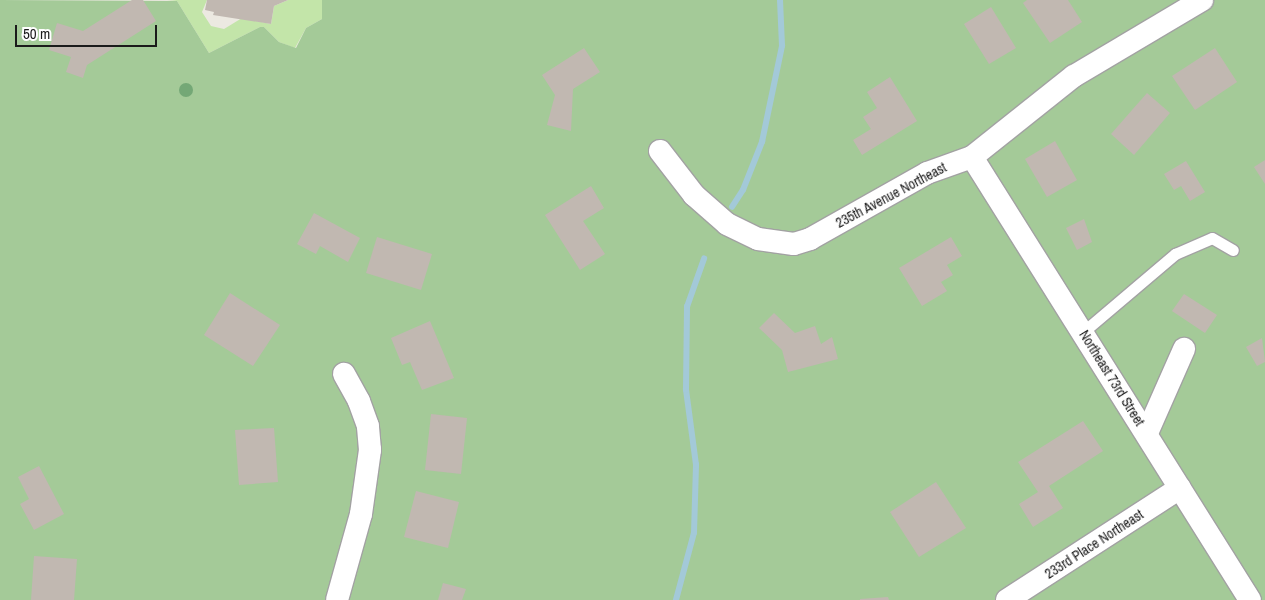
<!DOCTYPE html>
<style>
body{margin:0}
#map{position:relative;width:1265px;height:600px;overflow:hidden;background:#ece9e1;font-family:"Archivo Narrow",sans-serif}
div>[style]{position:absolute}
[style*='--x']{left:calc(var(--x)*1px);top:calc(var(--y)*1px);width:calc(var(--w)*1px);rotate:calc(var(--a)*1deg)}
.grass>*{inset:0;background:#c3e5a9}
.forest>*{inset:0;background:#a4ca98}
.stream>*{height:5.5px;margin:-2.75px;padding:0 2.75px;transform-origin:2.75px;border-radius:2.75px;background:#a3c9d8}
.building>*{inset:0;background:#c1b8b1}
.roads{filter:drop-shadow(1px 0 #a2a2a2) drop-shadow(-1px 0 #a2a2a2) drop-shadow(0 1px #a2a2a2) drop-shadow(0 -1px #a2a2a2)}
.service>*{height:11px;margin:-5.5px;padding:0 5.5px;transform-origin:5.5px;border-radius:5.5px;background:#fff}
.minor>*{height:22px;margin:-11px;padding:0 11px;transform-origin:11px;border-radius:11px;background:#fff}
.trees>*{width:14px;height:14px;margin:-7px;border-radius:50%;background:#74a876}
span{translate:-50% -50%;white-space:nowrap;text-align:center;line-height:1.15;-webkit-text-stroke:4px #fff;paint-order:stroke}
.street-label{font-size:14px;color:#1b1b1b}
.scale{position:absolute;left:15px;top:25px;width:142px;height:22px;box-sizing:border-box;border:2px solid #1b1b1b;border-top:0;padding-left:6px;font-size:15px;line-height:18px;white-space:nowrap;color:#1b1b1b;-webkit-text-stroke:4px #fff;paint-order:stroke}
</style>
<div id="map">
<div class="grass">
<div style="clip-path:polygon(167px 0,207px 0,202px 12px,211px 26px,224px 29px,242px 18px,271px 24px,274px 6px,288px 0,322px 0,322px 19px,306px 28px,295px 48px,279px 42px,264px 27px,260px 27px,209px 53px,177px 1px)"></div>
</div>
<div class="forest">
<div style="clip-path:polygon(0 0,177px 1px,209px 53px,260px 27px,264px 27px,279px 42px,296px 48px,306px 28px,322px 19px,322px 0,1265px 0,1265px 600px,0 600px)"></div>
</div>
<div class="stream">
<div style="--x:732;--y:207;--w:20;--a:-57"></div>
<div style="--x:743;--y:190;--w:52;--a:-68.4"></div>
<div style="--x:762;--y:142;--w:98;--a:-78.2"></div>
<div style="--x:782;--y:46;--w:46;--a:-92.5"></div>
<div style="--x:676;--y:600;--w:69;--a:-75"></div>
<div style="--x:694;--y:533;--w:68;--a:-88.3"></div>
<div style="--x:696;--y:465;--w:76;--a:-97.6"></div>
<div style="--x:686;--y:390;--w:83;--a:-89.3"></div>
<div style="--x:687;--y:307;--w:51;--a:-70.5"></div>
</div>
<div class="building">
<div style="clip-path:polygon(132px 0,143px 0,156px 21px,87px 65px,83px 78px,66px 72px,71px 57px,49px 50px,57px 23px,83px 31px)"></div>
<div style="clip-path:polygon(207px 0,288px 0,274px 6px,271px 24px,213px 15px,214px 12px,205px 10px)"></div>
<div style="clip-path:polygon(1027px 0,1068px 0,1082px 22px,1050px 43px,1023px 3px)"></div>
<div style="clip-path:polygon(991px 7px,1016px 48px,989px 64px,964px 24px)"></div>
<div style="clip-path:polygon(584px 48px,600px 72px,573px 89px,571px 131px,547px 125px,555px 95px,542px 75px)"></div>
<div style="clip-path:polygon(1215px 48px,1237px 82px,1195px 110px,1172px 76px)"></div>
<div style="clip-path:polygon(890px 77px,917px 121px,862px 155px,853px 140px,871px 129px,863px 117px,877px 108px,867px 92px)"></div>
<div style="clip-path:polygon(1147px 93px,1170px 113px,1134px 155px,1111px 134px)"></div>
<div style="clip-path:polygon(1055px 141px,1077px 180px,1047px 197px,1025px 159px)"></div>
<div style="clip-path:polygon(1265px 160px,1265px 184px,1254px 167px)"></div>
<div style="clip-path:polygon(1186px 161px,1205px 192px,1190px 201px,1181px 186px,1174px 190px,1164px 174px)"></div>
<div style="clip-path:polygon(591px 186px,604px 208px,583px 221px,605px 254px,580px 270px,545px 215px)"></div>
<div style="clip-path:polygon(314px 213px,360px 238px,348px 262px,320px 246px,316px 254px,297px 244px)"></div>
<div style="clip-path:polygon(1084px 219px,1092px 242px,1077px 250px,1066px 228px)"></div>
<div style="clip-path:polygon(377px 237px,432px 254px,421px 290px,366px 273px)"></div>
<div style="clip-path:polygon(951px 237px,962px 256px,947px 265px,953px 275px,941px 282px,947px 291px,922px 306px,899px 268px)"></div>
<div style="clip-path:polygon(230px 293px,280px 325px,253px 366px,204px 335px)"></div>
<div style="clip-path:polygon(1184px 294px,1217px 315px,1205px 333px,1172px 311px)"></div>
<div style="clip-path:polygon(774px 313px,795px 333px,815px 326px,821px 344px,832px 337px,838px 359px,788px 372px,782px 350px,759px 328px)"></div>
<div style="clip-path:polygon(430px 321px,454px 378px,422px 390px,410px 362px,402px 365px,391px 338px)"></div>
<div style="clip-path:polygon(1262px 338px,1265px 362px,1257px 366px,1246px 347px)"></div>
<div style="clip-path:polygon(431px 414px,467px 418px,461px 474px,425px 470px)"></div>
<div style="clip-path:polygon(1083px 421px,1103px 451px,1049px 486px,1063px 508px,1033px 527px,1019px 504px,1038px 492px,1018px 462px)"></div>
<div style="clip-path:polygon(274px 428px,278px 482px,239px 485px,235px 430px)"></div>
<div style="clip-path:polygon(39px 466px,64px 514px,34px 530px,20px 504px,29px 499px,18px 477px)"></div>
<div style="clip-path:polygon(936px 482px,966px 528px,919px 557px,890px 512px)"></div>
<div style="clip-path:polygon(416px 491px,459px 502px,448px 548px,404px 537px)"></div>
<div style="clip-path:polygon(34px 556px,77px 559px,74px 600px,31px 600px)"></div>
<div style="clip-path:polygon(443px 583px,466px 589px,462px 600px,438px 600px)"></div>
<div style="clip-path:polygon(888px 597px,889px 600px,860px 600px,860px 599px)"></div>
</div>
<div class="roads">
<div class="service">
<div style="--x:1083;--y:332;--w:121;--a:-40.3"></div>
<div style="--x:1175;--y:254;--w:40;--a:-23.4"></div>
<div style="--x:1212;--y:238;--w:24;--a:30"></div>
</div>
<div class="minor">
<div style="--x:660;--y:151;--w:56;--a:52.3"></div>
<div style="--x:694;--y:195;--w:44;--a:41.3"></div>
<div style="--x:727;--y:224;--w:34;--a:26"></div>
<div style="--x:758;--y:239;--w:36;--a:8"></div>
<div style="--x:794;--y:244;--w:17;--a:-17"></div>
<div style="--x:810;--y:239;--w:134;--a:-29.4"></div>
<div style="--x:927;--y:173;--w:48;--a:-19.6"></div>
<div style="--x:972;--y:157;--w:130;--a:-38.5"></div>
<div style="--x:1074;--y:76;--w:149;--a:-30.7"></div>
<div style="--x:972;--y:157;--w:523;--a:57.89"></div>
<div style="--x:1147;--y:433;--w:92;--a:-66.2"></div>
<div style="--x:337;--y:600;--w:89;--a:-74.4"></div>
<div style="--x:361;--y:514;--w:65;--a:-82"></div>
<div style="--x:370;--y:450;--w:24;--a:-95"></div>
<div style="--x:368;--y:426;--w:27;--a:-110"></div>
<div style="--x:359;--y:401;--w:31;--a:-119"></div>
<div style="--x:1007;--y:600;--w:206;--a:-32.9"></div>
</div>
</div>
<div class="trees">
<div style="left:186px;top:90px"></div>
</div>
<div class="street-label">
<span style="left:891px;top:195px;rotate:-28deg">235th Avenue Northeast</span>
<span style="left:1112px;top:378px;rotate:58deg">Northeast 73rd Street</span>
<span style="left:1094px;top:544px;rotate:-33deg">233rd Place Northeast</span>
</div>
<div class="scale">50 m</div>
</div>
